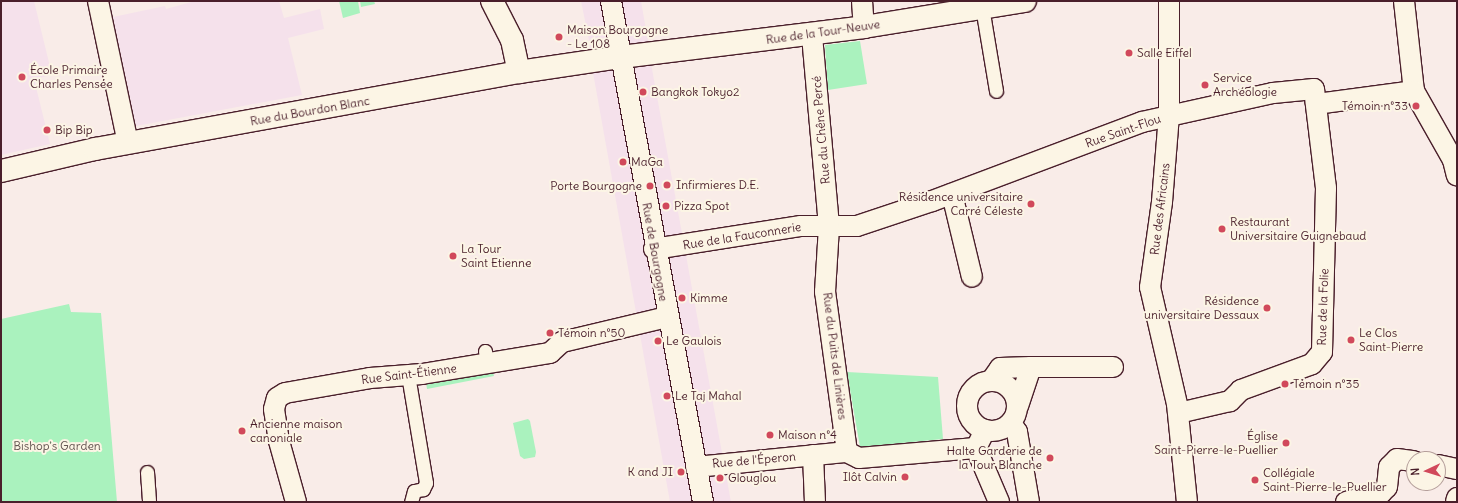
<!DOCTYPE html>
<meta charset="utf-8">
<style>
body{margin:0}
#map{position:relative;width:1458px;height:503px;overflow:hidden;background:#f9ece8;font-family:Delius,sans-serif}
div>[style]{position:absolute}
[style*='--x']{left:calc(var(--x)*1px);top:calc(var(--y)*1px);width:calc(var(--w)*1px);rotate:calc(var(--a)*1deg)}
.built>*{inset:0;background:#f5e1eb}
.green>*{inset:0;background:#aaf2be}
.roads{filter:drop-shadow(1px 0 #4a1f2b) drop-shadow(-1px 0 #4a1f2b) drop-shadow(0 1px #4a1f2b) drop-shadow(0 -1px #4a1f2b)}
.service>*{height:13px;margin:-6.5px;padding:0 6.5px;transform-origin:6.5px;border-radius:6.5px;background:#fcf5e5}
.pedestrian>*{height:20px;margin:-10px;padding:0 10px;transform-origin:10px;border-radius:10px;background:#fcf5e5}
.pedestrian>.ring{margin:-10px;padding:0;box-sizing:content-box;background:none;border:20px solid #fcf5e5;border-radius:50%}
.minor>*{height:22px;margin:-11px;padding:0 11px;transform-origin:11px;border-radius:11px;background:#fcf5e5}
.dots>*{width:11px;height:11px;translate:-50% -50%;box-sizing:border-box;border:2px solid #fcf5e5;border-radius:50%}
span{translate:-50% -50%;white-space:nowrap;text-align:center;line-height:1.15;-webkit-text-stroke:4px #fcf5e5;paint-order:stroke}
.poi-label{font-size:12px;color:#4a1f2b}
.left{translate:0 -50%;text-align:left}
.right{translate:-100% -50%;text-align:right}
.street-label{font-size:12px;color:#4a1f2b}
.park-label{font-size:12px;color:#625450}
.frame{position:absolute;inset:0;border:2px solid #4a1f2b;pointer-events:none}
.north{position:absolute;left:1406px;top:451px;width:40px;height:40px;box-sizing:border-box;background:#fcf5e5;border:1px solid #b59f9b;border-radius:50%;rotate:266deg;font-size:11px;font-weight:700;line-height:16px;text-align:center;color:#4a1f2b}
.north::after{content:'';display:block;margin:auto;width:14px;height:18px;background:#d1495b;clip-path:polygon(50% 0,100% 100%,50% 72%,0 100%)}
</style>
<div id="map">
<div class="built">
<div style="clip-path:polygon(1px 1px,34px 1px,52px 75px,34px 79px,50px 144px,1px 155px)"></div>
<div style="clip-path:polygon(195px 1px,279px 1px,284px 18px,320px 9px,324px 29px,288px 38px,302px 95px,136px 126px,113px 17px,165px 6px,166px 9px)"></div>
<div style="clip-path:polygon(581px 1px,641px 1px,649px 47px,592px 55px)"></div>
<div style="clip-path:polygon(650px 58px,731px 502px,670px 502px,592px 67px)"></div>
</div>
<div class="green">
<div style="clip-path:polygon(339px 1px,358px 1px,360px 13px,343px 18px)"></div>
<div style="clip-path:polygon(360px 1px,374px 1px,375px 4px,361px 7px)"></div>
<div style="clip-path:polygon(860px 41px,867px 84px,828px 90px,825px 45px)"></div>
<div style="clip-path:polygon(69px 304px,71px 312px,101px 313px,117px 502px,1px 502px,1px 319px)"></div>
<div style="clip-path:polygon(492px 370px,494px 376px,427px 389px,426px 382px)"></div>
<div style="clip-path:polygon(847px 372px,938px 377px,943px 439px,860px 447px)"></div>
<div style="clip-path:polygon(528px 419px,530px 421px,536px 452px,535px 457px,524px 459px,520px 456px,513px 423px)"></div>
</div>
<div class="roads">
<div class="service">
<div style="--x:982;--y:7;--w:85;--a:80.5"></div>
<div style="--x:485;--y:351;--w:12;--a:81"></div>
<div style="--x:408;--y:375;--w:109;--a:80.5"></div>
<div style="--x:426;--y:483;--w:7;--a:117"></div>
<div style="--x:423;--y:489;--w:9;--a:167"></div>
<div style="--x:414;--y:491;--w:11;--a:105"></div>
<div style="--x:147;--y:472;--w:30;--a:86"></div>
</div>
<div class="pedestrian">
<div style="--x:98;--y:1;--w:145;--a:78.1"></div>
<div style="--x:611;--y:1;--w:509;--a:79.59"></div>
<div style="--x:862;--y:1;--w:26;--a:86"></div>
<div style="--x:1169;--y:1;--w:114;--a:90"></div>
<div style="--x:1169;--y:115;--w:87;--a:94.6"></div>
<div style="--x:1162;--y:202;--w:86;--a:98"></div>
<div style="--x:1150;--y:287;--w:120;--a:77"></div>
<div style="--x:1177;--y:404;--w:99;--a:84.2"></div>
<div style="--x:1404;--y:1;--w:91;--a:83.7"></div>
<div style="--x:1414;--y:91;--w:79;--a:60.5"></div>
<div style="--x:1453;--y:160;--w:16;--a:76"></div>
<div style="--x:1316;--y:104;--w:99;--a:-7.6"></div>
<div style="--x:952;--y:194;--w:85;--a:76.5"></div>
<div style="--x:654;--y:249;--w:149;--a:-8.9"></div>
<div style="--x:801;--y:226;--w:56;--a:0"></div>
<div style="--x:857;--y:226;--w:79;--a:-18.4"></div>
<div style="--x:932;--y:201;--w:224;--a:-20.6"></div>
<div style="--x:1142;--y:122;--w:134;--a:-12.5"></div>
<div style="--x:1273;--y:93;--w:41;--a:-5.6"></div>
<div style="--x:1314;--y:89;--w:100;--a:83.1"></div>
<div style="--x:1326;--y:188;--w:164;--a:91.4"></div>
<div style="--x:1322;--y:352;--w:16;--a:130"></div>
<div style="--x:1312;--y:364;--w:76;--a:159.9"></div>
<div style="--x:1241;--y:390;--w:16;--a:135"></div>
<div style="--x:1230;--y:401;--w:52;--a:166.8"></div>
<div class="ring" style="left:967px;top:381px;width:30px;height:30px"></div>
<div style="--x:991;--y:381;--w:16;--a:-55"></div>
<div style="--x:1000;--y:368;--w:31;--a:-2"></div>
<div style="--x:1018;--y:406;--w:41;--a:-71.6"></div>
<div style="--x:1031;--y:367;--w:82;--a:0"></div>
<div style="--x:1011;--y:423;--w:11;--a:56"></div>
<div style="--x:1017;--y:432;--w:71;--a:80.3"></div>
<div style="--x:976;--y:448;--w:59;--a:66.9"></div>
<div style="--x:847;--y:452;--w:13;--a:27"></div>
<div style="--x:859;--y:458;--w:117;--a:-4.9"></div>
<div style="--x:976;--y:448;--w:20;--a:-63"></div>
<div style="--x:813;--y:455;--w:47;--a:87.6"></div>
<div style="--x:1438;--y:465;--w:19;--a:12"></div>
<div style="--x:696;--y:467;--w:152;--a:-5.7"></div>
<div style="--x:847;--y:452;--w:162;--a:-97.8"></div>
<div style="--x:825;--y:292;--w:66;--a:-86.5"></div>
<div style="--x:829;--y:226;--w:193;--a:-95.1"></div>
<div style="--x:296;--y:502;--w:63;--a:-105.6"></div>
<div style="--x:279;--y:441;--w:32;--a:-99"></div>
<div style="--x:274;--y:409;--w:11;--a:-75"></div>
<div style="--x:277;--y:398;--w:9;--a:-32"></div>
<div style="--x:285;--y:393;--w:86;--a:-10"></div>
<div style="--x:370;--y:378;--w:52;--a:-4.4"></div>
<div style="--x:422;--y:374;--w:130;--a:-9.3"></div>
<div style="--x:550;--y:353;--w:16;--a:-43"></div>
<div style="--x:562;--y:342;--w:108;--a:-13.4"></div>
<div style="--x:1346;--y:502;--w:36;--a:-14"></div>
<div style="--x:1381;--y:493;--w:8;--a:-45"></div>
<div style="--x:1387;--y:487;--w:20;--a:-84"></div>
<div style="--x:1389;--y:467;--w:11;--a:-45"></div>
<div style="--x:1397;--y:459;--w:17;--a:7"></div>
<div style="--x:1456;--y:502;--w:4;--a:-76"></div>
</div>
<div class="minor">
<div style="--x:492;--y:1;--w:44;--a:62.9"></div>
<div style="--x:512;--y:40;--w:33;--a:78"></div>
<div style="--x:1;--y:171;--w:97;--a:-13.2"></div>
<div style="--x:95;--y:149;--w:431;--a:-10.3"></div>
<div style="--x:519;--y:72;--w:103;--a:-8.4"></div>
<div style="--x:621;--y:57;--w:245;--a:-7"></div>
<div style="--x:864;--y:27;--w:163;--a:-9.2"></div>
</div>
</div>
<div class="dots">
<div style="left:559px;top:37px;background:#d1495b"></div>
<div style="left:1129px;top:53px;background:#d1495b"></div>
<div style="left:22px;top:77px;background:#d1495b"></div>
<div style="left:1205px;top:85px;background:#d1495b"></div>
<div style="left:643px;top:92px;background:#d1495b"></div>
<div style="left:1416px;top:106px;background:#d1495b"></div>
<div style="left:47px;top:130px;background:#d1495b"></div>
<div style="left:623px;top:162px;background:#d1495b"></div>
<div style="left:667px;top:185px;background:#d1495b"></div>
<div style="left:650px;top:186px;background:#d1495b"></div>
<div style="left:1031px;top:204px;background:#d1495b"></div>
<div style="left:666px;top:206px;background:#d1495b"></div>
<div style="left:1222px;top:229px;background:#d1495b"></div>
<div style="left:453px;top:256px;background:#d1495b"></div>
<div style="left:682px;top:298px;background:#d1495b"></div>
<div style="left:1267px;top:308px;background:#d1495b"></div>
<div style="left:550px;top:333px;background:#d1495b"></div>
<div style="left:1351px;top:340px;background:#d1495b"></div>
<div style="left:658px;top:341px;background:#d1495b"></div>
<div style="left:1285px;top:384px;background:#d1495b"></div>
<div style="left:667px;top:396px;background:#d1495b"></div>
<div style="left:242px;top:431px;background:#d1495b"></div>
<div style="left:770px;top:435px;background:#d1495b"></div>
<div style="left:1286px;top:443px;background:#d1495b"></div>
<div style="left:1050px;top:458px;background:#d1495b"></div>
<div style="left:681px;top:472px;background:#d1495b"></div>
<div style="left:905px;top:477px;background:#d1495b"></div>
<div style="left:720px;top:478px;background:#d1495b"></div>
<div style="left:1255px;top:480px;background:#d1495b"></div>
</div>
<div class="poi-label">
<span class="left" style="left:567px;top:37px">Maison Bourgogne<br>- Le 108</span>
<span class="left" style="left:1137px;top:53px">Salle Eiffel</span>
<span class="left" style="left:30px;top:77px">École Primaire<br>Charles Pensée</span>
<span class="left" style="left:1213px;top:85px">Service<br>Archéologie</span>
<span class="left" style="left:651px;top:92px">Bangkok Tokyo2</span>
<span class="right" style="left:1408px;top:106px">Témoin n°33</span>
<span class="left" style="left:55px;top:130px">Bip Bip</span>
<span class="left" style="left:631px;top:162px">MaGa</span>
<span class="left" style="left:676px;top:185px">Infirmieres D.E.</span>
<span class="right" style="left:642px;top:186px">Porte Bourgogne</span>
<span class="right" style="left:1023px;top:204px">Résidence universitaire<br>Carré Céleste</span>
<span class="left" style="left:674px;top:206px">Pizza Spot</span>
<span class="left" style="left:1230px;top:229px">Restaurant<br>Universitaire Guignebaud</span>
<span class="left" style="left:461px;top:256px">La Tour<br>Saint Etienne</span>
<span class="left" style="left:690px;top:298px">Kimme</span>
<span class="right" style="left:1259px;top:308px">Résidence<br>universitaire Dessaux</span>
<span class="left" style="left:558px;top:333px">Témoin n°50</span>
<span class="left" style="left:1359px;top:340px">Le Clos<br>Saint-Pierre</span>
<span class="left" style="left:666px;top:341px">Le Gaulois</span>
<span class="left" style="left:1293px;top:384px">Témoin n°35</span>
<span class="left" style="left:675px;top:396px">Le Taj Mahal</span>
<span class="left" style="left:250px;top:431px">Ancienne maison<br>canoniale</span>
<span class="left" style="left:778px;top:435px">Maison n°4</span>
<span class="right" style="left:1278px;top:443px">Église<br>Saint-Pierre-le-Puellier</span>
<span class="right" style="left:1042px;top:458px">Halte Garderie de<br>la Tour Blanche</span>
<span class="right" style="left:673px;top:472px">K and JI</span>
<span class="left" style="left:1263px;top:480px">Collégiale<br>Saint-Pierre-le-Puellier</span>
<span class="right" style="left:897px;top:477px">Ilôt Calvin</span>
<span class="left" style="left:728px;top:478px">Glouglou</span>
</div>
<div class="street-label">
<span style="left:823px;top:32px;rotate:-8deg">Rue de la Tour-Neuve</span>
<span style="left:310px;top:111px;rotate:-10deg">Rue du Bourdon Blanc</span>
<span style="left:821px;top:130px;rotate:-95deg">Rue du Chêne Percé</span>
<span style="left:1123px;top:131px;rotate:-19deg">Rue Saint-Flou</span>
<span style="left:1160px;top:209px;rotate:-83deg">Rue des Africains</span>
<span style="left:742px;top:236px;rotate:-9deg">Rue de la Fauconnerie</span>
<span style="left:655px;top:252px;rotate:80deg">Rue de Bourgogne</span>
<span style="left:1323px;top:307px;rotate:-88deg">Rue de la Folie</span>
<span style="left:835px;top:356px;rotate:83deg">Rue du Puits de Linières</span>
<span style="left:409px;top:374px;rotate:-7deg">Rue Saint-Étienne</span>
<span style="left:754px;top:460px;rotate:-5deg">Rue de l'Éperon</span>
</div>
<div class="park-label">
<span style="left:57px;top:446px">Bishop's Garden</span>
</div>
<div class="frame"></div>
<div class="north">N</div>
</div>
